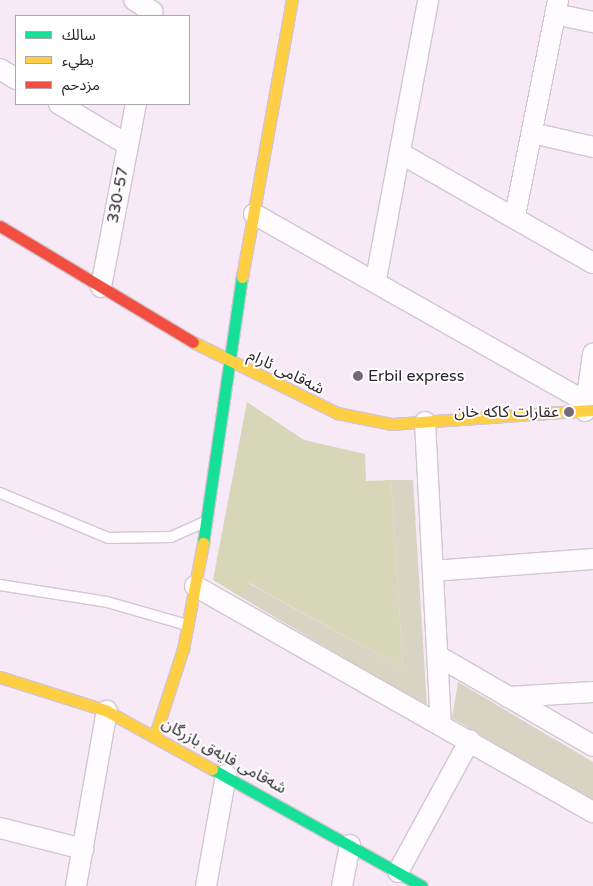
<!DOCTYPE html>
<meta charset="utf-8">
<style>
body{margin:0}
#map{position:relative;width:593px;height:886px;overflow:hidden;background:#f7e9f6;font-family:"Varela Round","Noto Sans Arabic",sans-serif}
div>[style]{position:absolute}
[style*='--x']{left:calc(var(--x)*1px);top:calc(var(--y)*1px);width:calc(var(--w)*1px);rotate:calc(var(--a)*1deg)}
.green>*{inset:0;background:#d7d4c4}
.forest>*{inset:0;background:#d6d6b9}
.roads{filter:drop-shadow(1px 0 #d2c6d1) drop-shadow(-1px 0 #d2c6d1) drop-shadow(0 1px #d2c6d1) drop-shadow(0 -1px #d2c6d1)}
.lane>*{height:10px;margin:-5px;padding:0 5px;transform-origin:5px;border-radius:5px;background:#fefcfe}
.street>*{height:20px;margin:-10px;padding:0 10px;transform-origin:10px;border-radius:10px;background:#fefcfe}
.fast>*{height:11px;margin:-5.5px;padding:0 5.5px;transform-origin:5.5px;border-radius:5.5px;background:#16e098}
.slow>*{height:11px;margin:-5.5px;padding:0 5.5px;transform-origin:5.5px;border-radius:5.5px;background:#ffcf43}
.jam>*{height:11px;margin:-5.5px;padding:0 5.5px;transform-origin:5.5px;border-radius:5.5px;background:#f24e42}
.dots>*{width:14px;height:14px;translate:-50% -50%;box-sizing:border-box;border:2px solid #fff;border-radius:50%}
span{translate:-50% -50%;white-space:nowrap;text-align:center;line-height:1.15;-webkit-text-stroke:4px #fff;paint-order:stroke}
.street-label{font-size:16px;color:#2e242e}
.poi-label{font-size:16px;color:#2e242e}
.left{translate:0 -50%;text-align:left}
.right{translate:-100% -50%;text-align:right}
.legend{position:absolute;left:15px;top:15px;width:175px;height:90px;box-sizing:border-box;background:#fff;border:1px solid #aba7ab;margin:0;padding:6px 9px;list-style:none;font-size:15px;color:#2e242e}
.legend li{display:flex;align-items:center;gap:10px;height:25px}
.legend b{width:25px;border:1px solid #aba7ab}
</style>
<div id="map">
<div class="green">
<div style="clip-path:polygon(391px 480px,413px 480px,427px 707px,241px 597px,248px 583px,403px 668px)"></div>
<div style="clip-path:polygon(458px 682px,593px 762px,593px 802px,452px 718px)"></div>
</div>
<div class="forest">
<div style="clip-path:polygon(247px 402px,304px 440px,365px 454px,366px 481px,391px 480px,403px 668px,249px 583px,241px 597px,213px 580px)"></div>
</div>
<div class="roads">
<div class="lane">
<div style="--x:0;--y:493;--w:117;--a:22.6"></div>
<div style="--x:108;--y:538;--w:63;--a:-0.9"></div>
<div style="--x:171;--y:537;--w:36;--a:-24"></div>
<div style="--x:0;--y:585;--w:108;--a:9"></div>
<div style="--x:107;--y:602;--w:83;--a:16"></div>
</div>
<div class="street">
<div style="--x:134;--y:0;--w:22;--a:32"></div>
<div style="--x:555;--y:14;--w:39;--a:12"></div>
<div style="--x:0;--y:69;--w:19;--a:32"></div>
<div style="--x:59;--y:104;--w:80;--a:30.7"></div>
<div style="--x:532;--y:133;--w:63;--a:12.9"></div>
<div style="--x:400;--y:153;--w:222;--a:29.7"></div>
<div style="--x:254;--y:214;--w:382;--a:29.5"></div>
<div style="--x:515;--y:216;--w:220;--a:-78.7"></div>
<div style="--x:376;--y:279;--w:284;--a:-79.4"></div>
<div style="--x:101;--y:287;--w:186;--a:-79.2"></div>
<div style="--x:585;--y:411;--w:58;--a:-82"></div>
<div style="--x:425;--y:422;--w:302;--a:87"></div>
<div style="--x:433;--y:571;--w:160;--a:-4.3"></div>
<div style="--x:195;--y:586;--w:458;--a:29.6"></div>
<div style="--x:438;--y:656;--w:179;--a:30.1"></div>
<div style="--x:508;--y:697;--w:85;--a:-3.4"></div>
<div style="--x:0;--y:828;--w:86;--a:14.2"></div>
<div style="--x:398;--y:872;--w:150;--a:-61.4"></div>
<div style="--x:76;--y:886;--w:178;--a:-80"></div>
<div style="--x:206;--y:886;--w:113;--a:-79.8"></div>
<div style="--x:342;--y:886;--w:42;--a:-79"></div>
</div>
<div class="fast">
<div style="--x:203;--y:543;--w:269;--a:-81.7"></div>
<div style="--x:212;--y:769;--w:240;--a:29.1"></div>
</div>
<div class="slow">
<div style="--x:242;--y:277;--w:281;--a:-79.8"></div>
<div style="--x:193;--y:342;--w:161;--a:26.2"></div>
<div style="--x:337;--y:413;--w:55;--a:11.5"></div>
<div style="--x:391;--y:424;--w:202;--a:-4"></div>
<div style="--x:0;--y:677;--w:112;--a:17.6"></div>
<div style="--x:107;--y:711;--w:120;--a:28.9"></div>
<div style="--x:155;--y:735;--w:90;--a:-72"></div>
<div style="--x:183;--y:649;--w:108;--a:-79.3"></div>
</div>
<div class="jam">
<div style="--x:0;--y:226;--w:225;--a:31"></div>
</div>
</div>
<div class="dots">
<div style="left:358px;top:376px;background:#746974"></div>
<div style="left:569px;top:412px;background:#746974"></div>
</div>
<div class="street-label">
<span style="left:118px;top:195px;rotate:-79deg">330-57</span>
<span style="left:286px;top:372px;rotate:26deg">شەقامی ئارام</span>
<span style="left:224px;top:756px;rotate:29deg">شەقامی فایەق بازرگان</span>
</div>
<div class="poi-label">
<span class="left" style="left:368px;top:376px">Erbil express</span>
<span class="right" style="left:559px;top:412px">عقارات كاكه خان</span>
</div>
<ul class="legend">
<li><b style="height:6px;background:#16e098"></b>سالك</li>
<li><b style="height:6px;background:#ffcf43"></b>بطيء</li>
<li><b style="height:6px;background:#f24e42"></b>مزدحم</li>
</ul>
</div>
